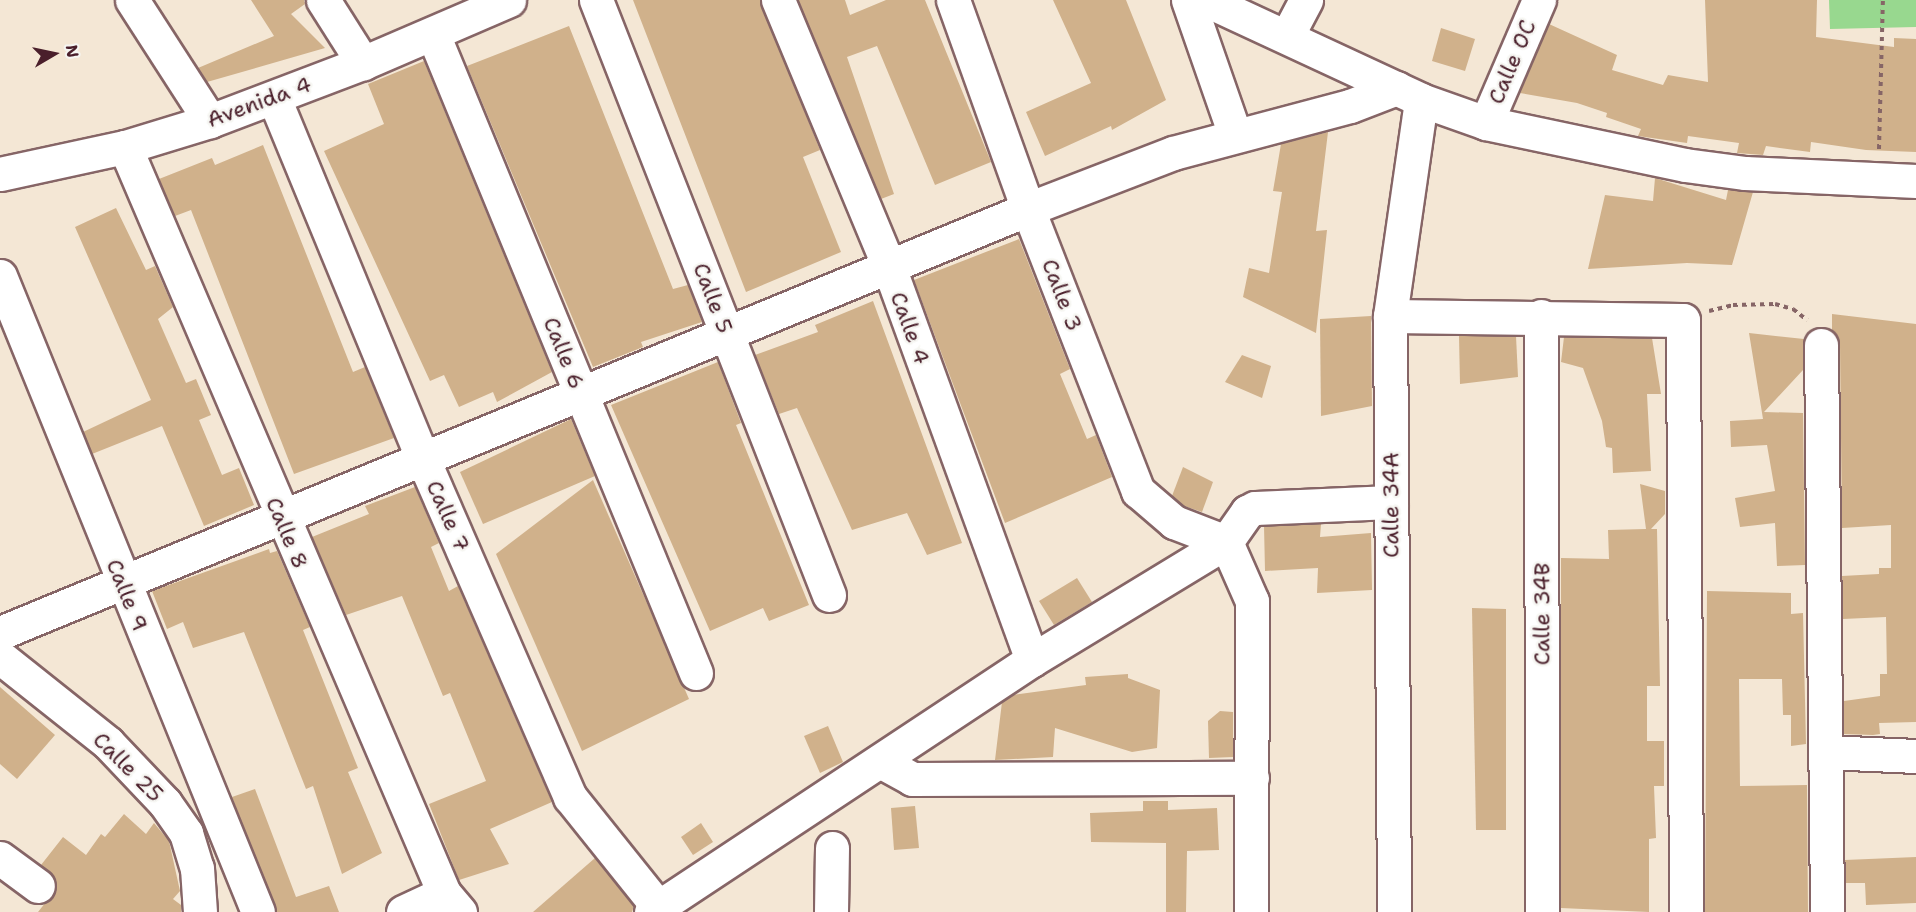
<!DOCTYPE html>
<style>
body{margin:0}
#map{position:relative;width:1916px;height:912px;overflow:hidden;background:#f4e7d5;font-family:"Shantell Sans",sans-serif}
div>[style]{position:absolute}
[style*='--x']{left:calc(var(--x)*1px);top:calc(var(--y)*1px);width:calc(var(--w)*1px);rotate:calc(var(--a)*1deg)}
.green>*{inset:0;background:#98d88f}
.building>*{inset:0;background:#d0b18b}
.path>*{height:4px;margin-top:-2px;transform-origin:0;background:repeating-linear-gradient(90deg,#866566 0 4.5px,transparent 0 9px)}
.roads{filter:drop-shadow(2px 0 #866566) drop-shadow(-2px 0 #866566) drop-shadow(0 2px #866566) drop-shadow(0 -2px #866566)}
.minor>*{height:33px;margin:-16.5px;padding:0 16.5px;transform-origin:16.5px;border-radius:16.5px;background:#fff}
span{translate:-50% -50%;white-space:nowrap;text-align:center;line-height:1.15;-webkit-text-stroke:5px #f6f6f2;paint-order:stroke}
.street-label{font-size:22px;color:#4a1f2b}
.north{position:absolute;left:24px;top:24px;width:60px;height:60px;-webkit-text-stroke:4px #f6f6f2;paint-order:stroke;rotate:81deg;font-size:16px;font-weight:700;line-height:24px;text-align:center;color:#4a1f2b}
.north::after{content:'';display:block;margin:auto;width:21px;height:27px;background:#4a1f2b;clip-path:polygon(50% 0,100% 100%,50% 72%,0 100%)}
</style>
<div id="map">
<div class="green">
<div style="clip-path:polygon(1829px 0,1916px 0,1916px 27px,1830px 29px)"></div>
</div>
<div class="building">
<div style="clip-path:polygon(251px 0,304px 0,305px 4px,291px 14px,325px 48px,207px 82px,198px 68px,274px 36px)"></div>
<div style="clip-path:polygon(633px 0,760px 0,820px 150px,803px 157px,841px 252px,746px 292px)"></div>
<div style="clip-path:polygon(798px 0,845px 0,850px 15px,886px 0,925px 0,991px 162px,935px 185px,877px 46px,847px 57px,894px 194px,881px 199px)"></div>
<div style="clip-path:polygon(1053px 0,1126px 0,1166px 100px,1112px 130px,1111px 126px,1045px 156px,1026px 112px,1091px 83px)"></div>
<div style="clip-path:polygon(1705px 0,1817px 0,1816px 37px,1894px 47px,1894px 38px,1916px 39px,1916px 152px,1866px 150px,1811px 142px,1810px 152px,1766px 146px,1763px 155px,1737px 153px,1739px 143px,1688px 136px,1687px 143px,1638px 136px,1641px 129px,1606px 117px,1607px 113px,1577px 103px,1520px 93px,1549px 24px,1617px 55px,1612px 70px,1663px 85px,1668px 75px,1708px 82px)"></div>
<div style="clip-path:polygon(569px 26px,673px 289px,688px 285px,702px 322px,641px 342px,643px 347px,593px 367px,467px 66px)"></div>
<div style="clip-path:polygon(1441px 28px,1475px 39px,1465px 71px,1432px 61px)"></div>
<div style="clip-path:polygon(424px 61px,552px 372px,497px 402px,493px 392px,459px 407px,444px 375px,430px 381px,324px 151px,384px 124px,368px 84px)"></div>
<div style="clip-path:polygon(1328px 132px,1316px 231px,1327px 230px,1316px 333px,1243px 297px,1249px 268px,1269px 273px,1282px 192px,1273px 191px,1281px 144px)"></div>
<div style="clip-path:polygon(263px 145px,353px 372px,365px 367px,394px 438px,294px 474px,191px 210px,175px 216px,159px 179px,212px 158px,215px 165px)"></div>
<div style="clip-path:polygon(1655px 178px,1726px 200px,1728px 190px,1753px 192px,1732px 265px,1687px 263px,1588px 269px,1605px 195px,1653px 201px)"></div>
<div style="clip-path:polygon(116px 208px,146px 270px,155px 266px,173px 307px,158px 319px,186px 383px,196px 379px,211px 415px,199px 420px,222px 475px,239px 468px,254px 505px,204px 526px,162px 426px,92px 454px,83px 432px,151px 400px,75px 227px)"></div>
<div style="clip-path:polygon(1019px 239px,1070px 369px,1060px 374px,1087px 439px,1096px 435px,1112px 477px,1005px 523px,914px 280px)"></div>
<div style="clip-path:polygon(873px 301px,962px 543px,927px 555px,907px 513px,852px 530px,797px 408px,779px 414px,755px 355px,818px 332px,815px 325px)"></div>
<div style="clip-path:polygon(1832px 314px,1916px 324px,1916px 722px,1879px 723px,1880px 734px,1873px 735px,1844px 734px,1844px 701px,1880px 696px,1880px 674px,1887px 674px,1886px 617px,1843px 619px,1842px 576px,1879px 574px,1879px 568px,1891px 568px,1891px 525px,1842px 528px,1840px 345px,1832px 330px)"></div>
<div style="clip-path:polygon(1371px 316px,1372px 406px,1321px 416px,1320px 319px)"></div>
<div style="clip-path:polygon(1749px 333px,1804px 339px,1803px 370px,1764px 412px,1803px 413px,1805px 565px,1777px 566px,1775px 523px,1740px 527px,1735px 498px,1775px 491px,1767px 445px,1731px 447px,1730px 421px,1763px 419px)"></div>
<div style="clip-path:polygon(1459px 336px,1516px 336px,1518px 377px,1460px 384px)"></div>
<div style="clip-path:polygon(1564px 337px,1652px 338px,1661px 394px,1647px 394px,1651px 471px,1613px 473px,1612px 448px,1606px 447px,1602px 421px,1583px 368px,1561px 362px)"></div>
<div style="clip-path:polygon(1242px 355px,1271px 366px,1262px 398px,1225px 382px)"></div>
<div style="clip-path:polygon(718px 362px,741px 423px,736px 425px,809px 605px,769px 621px,763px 608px,710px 631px,611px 405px)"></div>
<div style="clip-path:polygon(571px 419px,595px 476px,483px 524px,460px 472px)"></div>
<div style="clip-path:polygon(1183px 467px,1213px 482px,1202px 512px,1184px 506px,1172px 496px)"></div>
<div style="clip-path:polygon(593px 480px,689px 699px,582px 751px,496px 554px)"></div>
<div style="clip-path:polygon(1640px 484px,1665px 491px,1665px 514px,1651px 529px,1657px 529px,1660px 686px,1647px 686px,1647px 741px,1664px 741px,1664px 786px,1654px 786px,1656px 838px,1649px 839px,1649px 912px,1561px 908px,1561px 558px,1609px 559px,1608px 530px,1646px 529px)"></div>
<div style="clip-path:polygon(415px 487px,439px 543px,431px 547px,449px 591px,458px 586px,552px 802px,490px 829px,509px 864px,459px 880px,429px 804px,486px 781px,450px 693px,443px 696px,402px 596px,346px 615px,312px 537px,369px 514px,365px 506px)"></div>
<div style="clip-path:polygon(1321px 524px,1320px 537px,1371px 533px,1372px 590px,1317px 593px,1318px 568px,1265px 571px,1264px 526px)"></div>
<div style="clip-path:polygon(269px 549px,270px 553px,277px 551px,310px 627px,303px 630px,358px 768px,348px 772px,382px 853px,342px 874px,313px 786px,306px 789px,244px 632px,193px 648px,183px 622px,167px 629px,152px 591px)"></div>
<div style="clip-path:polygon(1077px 578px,1092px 602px,1054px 625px,1039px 601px)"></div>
<div style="clip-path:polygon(1707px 591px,1791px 593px,1791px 614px,1803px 613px,1806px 744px,1791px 746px,1791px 715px,1783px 715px,1782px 679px,1739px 679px,1740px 786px,1807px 785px,1808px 912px,1705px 912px)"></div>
<div style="clip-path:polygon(1472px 608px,1506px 609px,1506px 830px,1476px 830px)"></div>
<div style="clip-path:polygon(1128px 674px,1128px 678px,1160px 690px,1157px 748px,1132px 752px,1055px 728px,1053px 757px,995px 760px,1002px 702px,1013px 695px,1086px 685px,1085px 677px)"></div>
<div style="clip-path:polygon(0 687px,55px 735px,17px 779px,0 764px)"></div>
<div style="clip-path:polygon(1220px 711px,1233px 712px,1233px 757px,1209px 758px,1208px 721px)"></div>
<div style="clip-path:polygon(828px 726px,843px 762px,820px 773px,804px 736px)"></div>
<div style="clip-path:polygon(255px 789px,296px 897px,329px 886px,339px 912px,276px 912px,232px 797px)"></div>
<div style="clip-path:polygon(1143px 801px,1168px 801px,1168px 810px,1217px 808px,1219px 850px,1187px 851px,1186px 912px,1166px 912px,1166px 843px,1091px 842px,1090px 813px,1143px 811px)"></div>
<div style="clip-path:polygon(915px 806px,919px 848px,894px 850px,891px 808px)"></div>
<div style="clip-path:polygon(124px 814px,146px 834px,154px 823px,169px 841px,180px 891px,173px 899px,181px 905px,181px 912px,38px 912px,57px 888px,55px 878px,41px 865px,63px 837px,86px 855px,101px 834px,105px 837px)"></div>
<div style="clip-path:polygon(701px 823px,713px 842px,693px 855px,681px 837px)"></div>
<div style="clip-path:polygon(1916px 857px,1916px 903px,1866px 905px,1865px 883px,1845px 883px,1845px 860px)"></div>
<div style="clip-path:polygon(595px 858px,634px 906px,632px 912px,533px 912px)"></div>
</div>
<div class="path">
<div style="--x:1879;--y:149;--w:149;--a:-88.5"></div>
<div style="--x:1709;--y:311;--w:25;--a:-14"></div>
<div style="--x:1733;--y:305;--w:42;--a:-1.4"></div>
<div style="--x:1775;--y:304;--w:19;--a:16"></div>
<div style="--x:1793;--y:309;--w:18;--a:38"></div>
</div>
<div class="roads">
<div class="minor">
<div style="--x:132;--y:0;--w:144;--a:57.2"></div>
<div style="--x:323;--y:0;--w:75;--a:57.6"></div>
<div style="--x:596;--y:0;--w:639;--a:68.61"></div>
<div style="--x:778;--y:0;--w:289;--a:67.4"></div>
<div style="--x:889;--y:267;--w:418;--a:70"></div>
<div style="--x:953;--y:0;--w:222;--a:70.3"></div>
<div style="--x:1028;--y:209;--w:303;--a:68.7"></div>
<div style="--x:1138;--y:491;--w:48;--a:40.7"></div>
<div style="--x:1174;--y:522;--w:56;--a:21"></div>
<div style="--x:1226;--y:542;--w:64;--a:66.2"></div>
<div style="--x:1252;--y:601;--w:311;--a:90.2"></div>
<div style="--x:1188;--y:0;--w:143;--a:70.8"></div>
<div style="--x:1206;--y:0;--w:237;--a:24.9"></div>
<div style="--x:1421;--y:100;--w:69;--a:19.5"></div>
<div style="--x:1486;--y:123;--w:203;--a:11.9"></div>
<div style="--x:1685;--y:165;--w:61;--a:7.6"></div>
<div style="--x:1745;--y:173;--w:171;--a:2.7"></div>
<div style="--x:433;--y:34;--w:691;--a:67.63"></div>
<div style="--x:1287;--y:36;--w:41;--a:-62.2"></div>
<div style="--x:274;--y:98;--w:391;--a:67.6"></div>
<div style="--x:423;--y:459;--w:369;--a:66.5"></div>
<div style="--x:570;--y:797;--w:147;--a:51.3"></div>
<div style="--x:1486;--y:123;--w:134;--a:-66.7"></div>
<div style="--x:125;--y:147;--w:811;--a:66.85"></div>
<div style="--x:444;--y:893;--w:25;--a:50"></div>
<div style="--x:0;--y:174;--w:128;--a:-12.2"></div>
<div style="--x:125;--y:147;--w:89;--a:-17"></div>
<div style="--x:210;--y:121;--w:164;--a:-20.8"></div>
<div style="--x:363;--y:63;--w:159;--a:-23.3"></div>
<div style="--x:0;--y:276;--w:686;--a:67.92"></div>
<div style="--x:1390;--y:316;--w:293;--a:0.8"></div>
<div style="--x:1683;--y:320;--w:592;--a:89.71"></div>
<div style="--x:1541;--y:316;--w:596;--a:89.9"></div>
<div style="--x:1821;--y:345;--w:567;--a:89.39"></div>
<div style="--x:0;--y:633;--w:1112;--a:-22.41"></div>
<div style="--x:1028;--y:209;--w:155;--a:-21.1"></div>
<div style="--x:1173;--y:153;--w:183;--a:-14.9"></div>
<div style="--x:1350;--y:106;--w:50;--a:-21"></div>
<div style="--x:0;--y:657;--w:138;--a:38.5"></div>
<div style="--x:108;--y:743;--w:83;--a:46.5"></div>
<div style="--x:165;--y:803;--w:37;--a:55"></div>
<div style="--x:186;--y:833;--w:37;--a:73"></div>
<div style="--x:197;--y:868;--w:44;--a:86.1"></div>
<div style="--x:1825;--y:752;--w:91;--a:2.5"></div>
<div style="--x:880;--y:761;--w:37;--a:29"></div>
<div style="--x:912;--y:779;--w:340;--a:-0.2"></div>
<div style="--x:0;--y:858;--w:47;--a:36.4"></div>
<div style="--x:403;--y:912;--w:45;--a:-24.9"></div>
<div style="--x:651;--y:912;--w:457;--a:-33.5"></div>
<div style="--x:1032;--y:660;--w:227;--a:-31.3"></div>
<div style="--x:1226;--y:542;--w:37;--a:-55"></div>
<div style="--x:1247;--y:512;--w:9;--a:-27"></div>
<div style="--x:1255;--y:508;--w:136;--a:-2.5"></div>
<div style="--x:831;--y:912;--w:64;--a:-89.1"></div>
<div style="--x:1394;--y:912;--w:596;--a:-90.38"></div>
<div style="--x:1390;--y:316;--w:218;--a:-81.8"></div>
</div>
</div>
<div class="street-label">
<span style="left:1512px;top:62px;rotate:-67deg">Calle 0C</span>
<span style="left:259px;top:102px;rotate:-20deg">Avenida 4</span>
<span style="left:1062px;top:295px;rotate:69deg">Calle 3</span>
<span style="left:713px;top:298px;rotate:69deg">Calle 5</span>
<span style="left:910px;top:328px;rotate:70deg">Calle 4</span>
<span style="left:564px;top:353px;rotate:68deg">Calle 6</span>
<span style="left:1391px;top:505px;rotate:-90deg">Calle 34A</span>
<span style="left:448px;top:516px;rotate:66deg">Calle 7</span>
<span style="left:287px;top:533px;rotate:67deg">Calle 8</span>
<span style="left:127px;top:595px;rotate:68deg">Calle 9</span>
<span style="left:1542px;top:614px;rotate:-90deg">Calle 34B</span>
<span style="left:128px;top:767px;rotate:45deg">Calle 25</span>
</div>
<div class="north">N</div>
</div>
